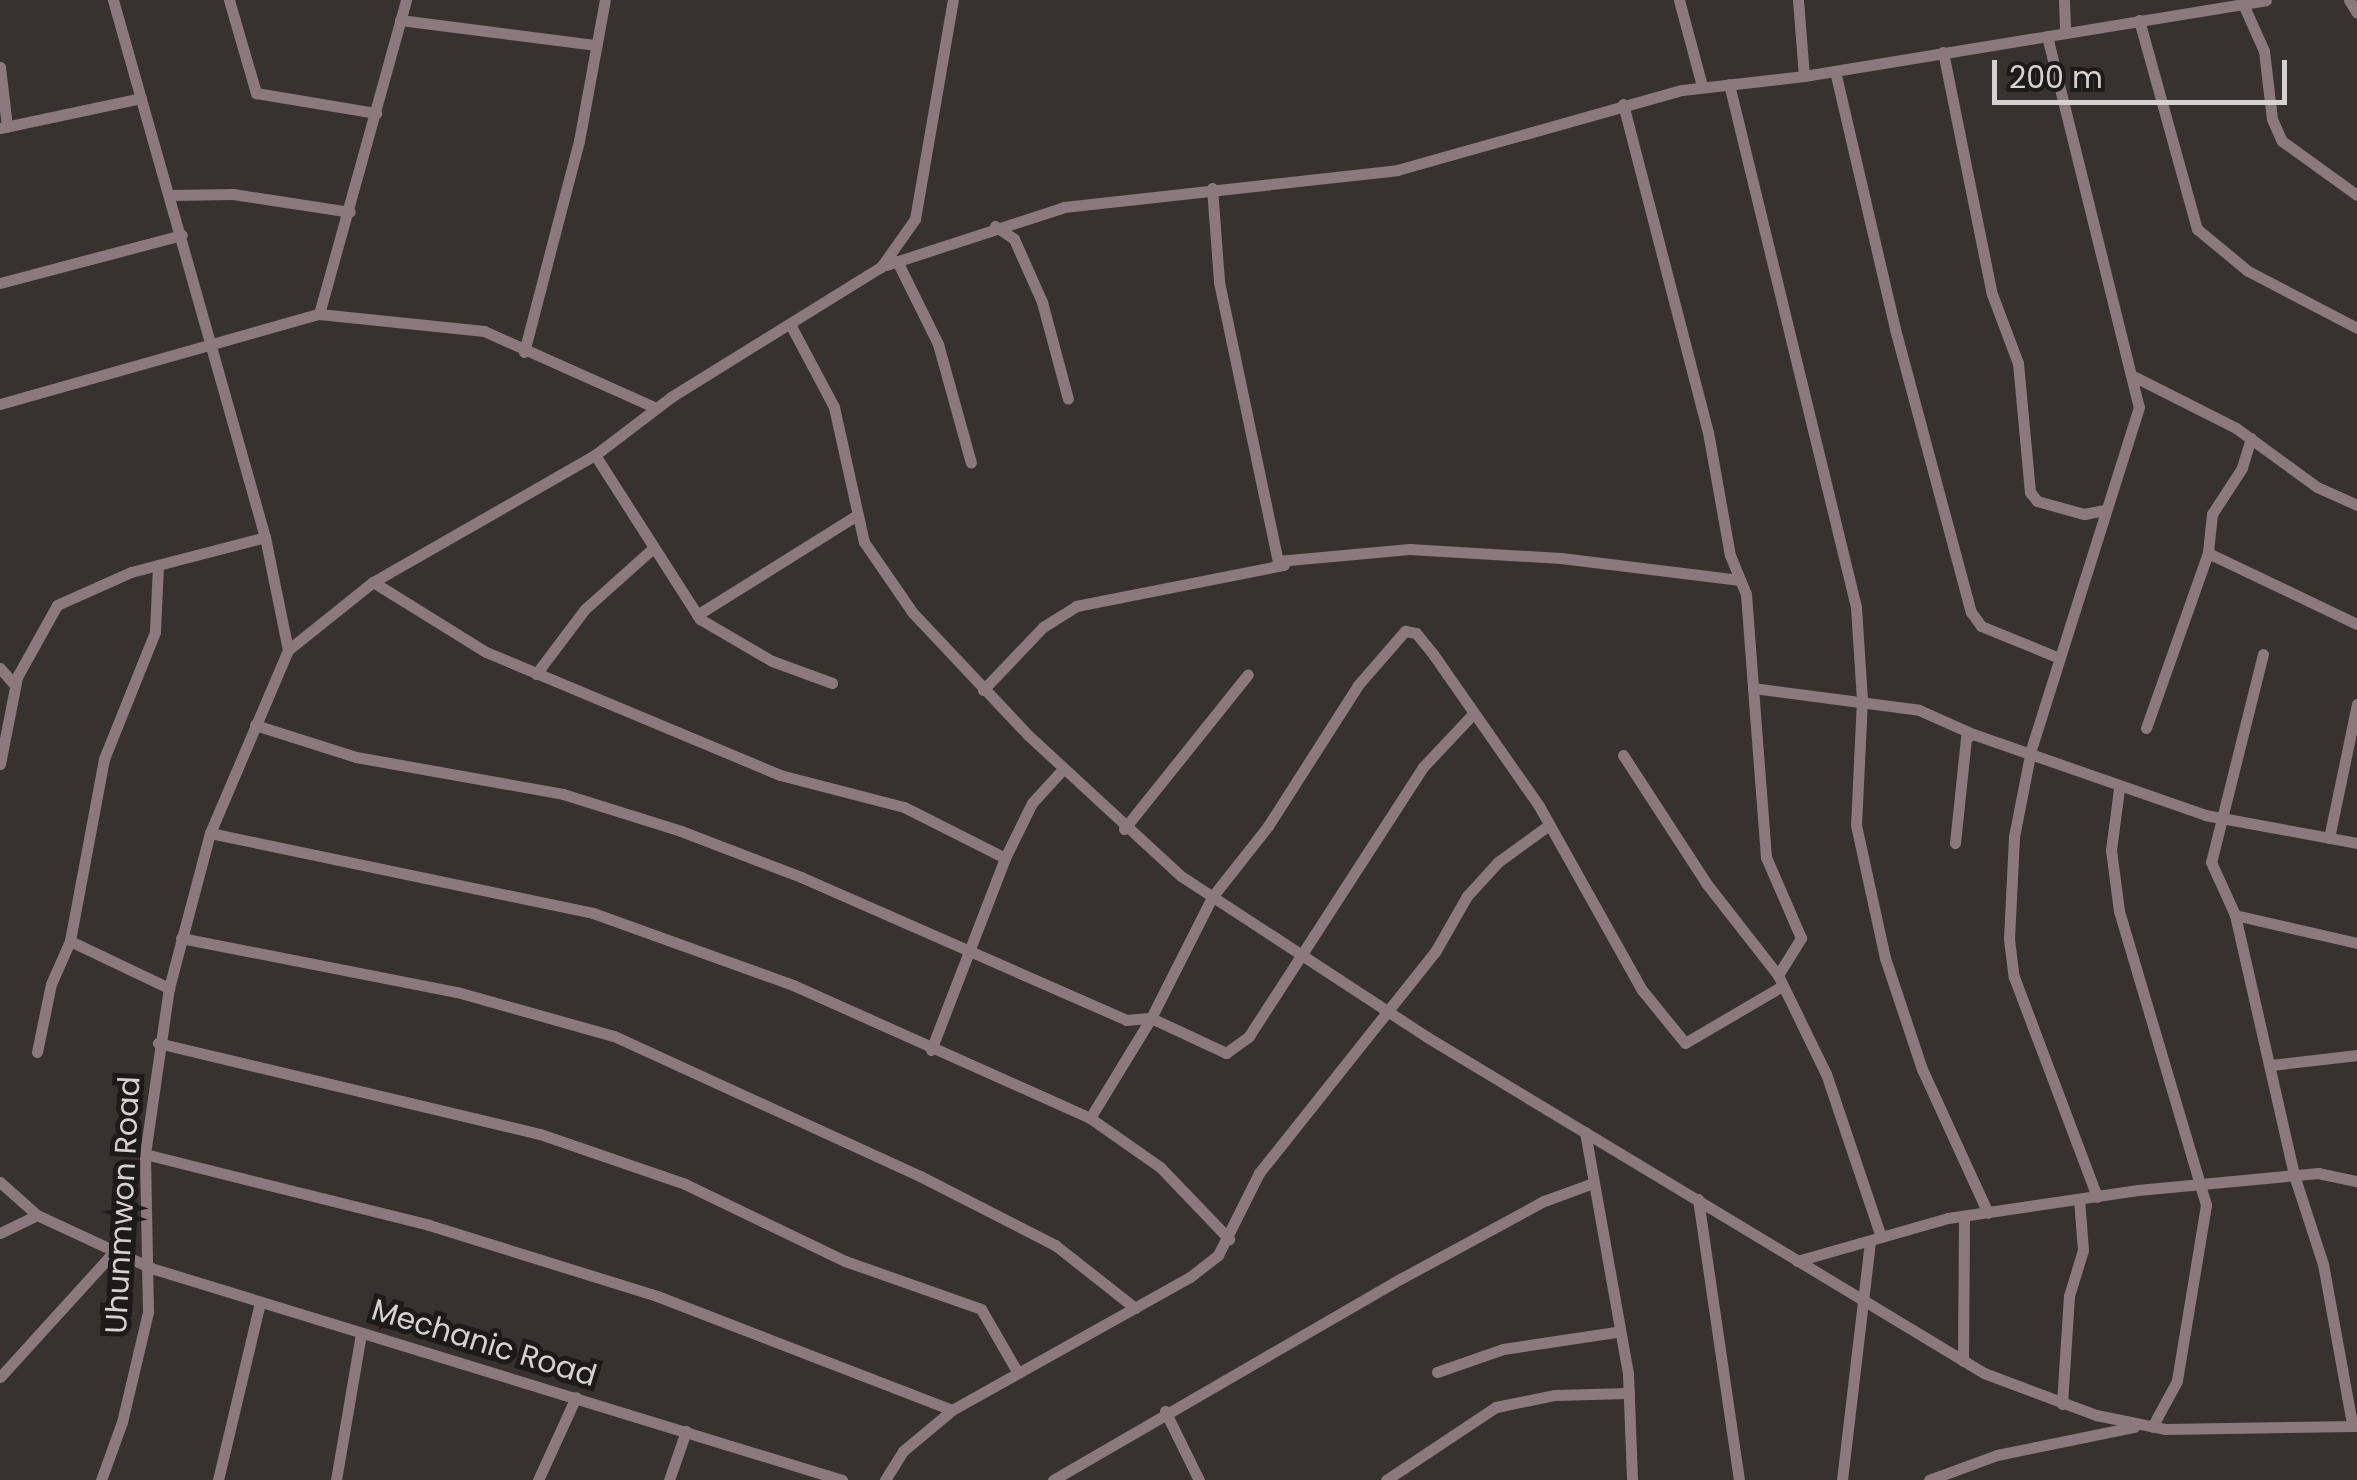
<!DOCTYPE html>
<style>
body{margin:0}
#map{position:relative;width:2357px;height:1480px;overflow:hidden;background:#38322e;font-family:Poppins,sans-serif}
div>[style]{position:absolute}
[style*='--x']{left:calc(var(--x)*1px);top:calc(var(--y)*1px);width:calc(var(--w)*1px);rotate:calc(var(--a)*1deg)}
.street>*{height:11px;margin:-5.5px;padding:0 5.5px;transform-origin:5.5px;border-radius:5.5px;background:#8b797d}
span{translate:-50% -50%;white-space:nowrap;text-align:center;line-height:1.15;-webkit-text-stroke:10px #1d1b19;paint-order:stroke}
.street-label{font-size:30px;color:#d6d2d0}
.scale{position:absolute;left:1992px;top:60px;width:295px;height:45px;box-sizing:border-box;border:5px solid #d6d2d0;border-top:0;padding-left:12px;font-size:30px;line-height:35px;white-space:nowrap;color:#d6d2d0;-webkit-text-stroke:8px #1d1b19;paint-order:stroke}
</style>
<div id="map">
<div class="street">
<div style="--x:113;--y:0;--w:558;--a:74.2"></div>
<div style="--x:265;--y:537;--w:115;--a:78.5"></div>
<div style="--x:288;--y:650;--w:109;--a:-38.7"></div>
<div style="--x:373;--y:582;--w:256;--a:-29.8"></div>
<div style="--x:595;--y:455;--w:96;--a:-37.3"></div>
<div style="--x:671;--y:397;--w:247;--a:-31.8"></div>
<div style="--x:881;--y:267;--w:59;--a:-54.7"></div>
<div style="--x:915;--y:219;--w:222;--a:-80.2"></div>
<div style="--x:229;--y:0;--w:97;--a:73.8"></div>
<div style="--x:256;--y:93;--w:122;--a:9.5"></div>
<div style="--x:1679;--y:0;--w:89;--a:75"></div>
<div style="--x:1798;--y:0;--w:76;--a:85.5"></div>
<div style="--x:2064;--y:0;--w:33;--a:88"></div>
<div style="--x:2349;--y:0;--w:15;--a:58"></div>
<div style="--x:2243;--y:4;--w:51;--a:65.9"></div>
<div style="--x:2264;--y:51;--w:68;--a:83.3"></div>
<div style="--x:2272;--y:119;--w:24;--a:66"></div>
<div style="--x:2282;--y:141;--w:92;--a:35.8"></div>
<div style="--x:400;--y:20;--w:198;--a:7.3"></div>
<div style="--x:2139;--y:20;--w:217;--a:74.5"></div>
<div style="--x:2197;--y:229;--w:66;--a:39.5"></div>
<div style="--x:2248;--y:271;--w:123;--a:27.6"></div>
<div style="--x:2047;--y:36;--w:382;--a:76.1"></div>
<div style="--x:2139;--y:407;--w:360;--a:107.5"></div>
<div style="--x:2031;--y:750;--w:89;--a:101.1"></div>
<div style="--x:2014;--y:837;--w:102;--a:92.8"></div>
<div style="--x:2009;--y:939;--w:38;--a:83"></div>
<div style="--x:2014;--y:977;--w:235;--a:69.3"></div>
<div style="--x:1943;--y:52;--w:247;--a:78.6"></div>
<div style="--x:1992;--y:294;--w:74;--a:69.4"></div>
<div style="--x:2018;--y:363;--w:130;--a:84.7"></div>
<div style="--x:2030;--y:492;--w:11;--a:52"></div>
<div style="--x:2037;--y:501;--w:49;--a:15.5"></div>
<div style="--x:2084;--y:514;--w:21;--a:-11"></div>
<div style="--x:0;--y:67;--w:60;--a:83.3"></div>
<div style="--x:1835;--y:71;--w:265;--a:76.9"></div>
<div style="--x:1895;--y:329;--w:293;--a:75"></div>
<div style="--x:1971;--y:612;--w:17;--a:54"></div>
<div style="--x:1981;--y:626;--w:82;--a:22.2"></div>
<div style="--x:1729;--y:84;--w:538;--a:76.35"></div>
<div style="--x:1856;--y:607;--w:92;--a:86.3"></div>
<div style="--x:1862;--y:699;--w:126;--a:92.7"></div>
<div style="--x:1856;--y:825;--w:136;--a:77.7"></div>
<div style="--x:1885;--y:958;--w:117;--a:71.6"></div>
<div style="--x:1922;--y:1069;--w:158;--a:65.4"></div>
<div style="--x:1623;--y:104;--w:339;--a:75.5"></div>
<div style="--x:1708;--y:432;--w:125;--a:79.9"></div>
<div style="--x:1730;--y:555;--w:42;--a:67.7"></div>
<div style="--x:1746;--y:594;--w:94;--a:85.7"></div>
<div style="--x:0;--y:128;--w:144;--a:-12"></div>
<div style="--x:1212;--y:188;--w:94;--a:85.7"></div>
<div style="--x:1219;--y:282;--w:285;--a:78.1"></div>
<div style="--x:1278;--y:561;--w:132;--a:-5.2"></div>
<div style="--x:1409;--y:549;--w:152;--a:3.4"></div>
<div style="--x:1561;--y:558;--w:180;--a:7"></div>
<div style="--x:170;--y:195;--w:63;--a:-0.9"></div>
<div style="--x:233;--y:194;--w:118;--a:8.7"></div>
<div style="--x:995;--y:226;--w:23;--a:34"></div>
<div style="--x:1014;--y:239;--w:69;--a:66"></div>
<div style="--x:1042;--y:302;--w:100;--a:75"></div>
<div style="--x:897;--y:261;--w:93;--a:63.7"></div>
<div style="--x:938;--y:344;--w:123;--a:74.5"></div>
<div style="--x:886;--y:265;--w:187;--a:-18"></div>
<div style="--x:1064;--y:207;--w:335;--a:-6.3"></div>
<div style="--x:1397;--y:170;--w:296;--a:-15.7"></div>
<div style="--x:1682;--y:90;--w:123;--a:-6.5"></div>
<div style="--x:1804;--y:76;--w:468;--a:-9.3"></div>
<div style="--x:0;--y:283;--w:188;--a:-14.8"></div>
<div style="--x:319;--y:314;--w:166;--a:5.9"></div>
<div style="--x:484;--y:331;--w:188;--a:24.1"></div>
<div style="--x:791;--y:326;--w:92;--a:62"></div>
<div style="--x:834;--y:407;--w:138;--a:77.5"></div>
<div style="--x:864;--y:542;--w:86;--a:55.4"></div>
<div style="--x:913;--y:613;--w:168;--a:46.7"></div>
<div style="--x:1028;--y:735;--w:208;--a:42.7"></div>
<div style="--x:1181;--y:876;--w:294;--a:33.2"></div>
<div style="--x:1427;--y:1037;--w:650;--a:31.1"></div>
<div style="--x:1984;--y:1373;--w:120;--a:20.6"></div>
<div style="--x:2096;--y:1415;--w:70;--a:11.5"></div>
<div style="--x:2165;--y:1429;--w:192;--a:-0.9"></div>
<div style="--x:524;--y:352;--w:218;--a:-75.4"></div>
<div style="--x:579;--y:141;--w:143;--a:-79.6"></div>
<div style="--x:2135;--y:377;--w:113;--a:26.8"></div>
<div style="--x:2236;--y:428;--w:100;--a:36.1"></div>
<div style="--x:2317;--y:487;--w:44;--a:24.2"></div>
<div style="--x:0;--y:404;--w:331;--a:-15.8"></div>
<div style="--x:319;--y:314;--w:326;--a:-74.5"></div>
<div style="--x:2251;--y:438;--w:31;--a:107"></div>
<div style="--x:2242;--y:468;--w:55;--a:123.1"></div>
<div style="--x:2212;--y:514;--w:39;--a:96"></div>
<div style="--x:2208;--y:553;--w:165;--a:25.5"></div>
<div style="--x:595;--y:455;--w:195;--a:57.4"></div>
<div style="--x:700;--y:619;--w:83;--a:30.3"></div>
<div style="--x:772;--y:661;--w:64;--a:20.1"></div>
<div style="--x:158;--y:565;--w:67;--a:92.6"></div>
<div style="--x:155;--y:632;--w:137;--a:111.9"></div>
<div style="--x:104;--y:759;--w:185;--a:100.6"></div>
<div style="--x:70;--y:941;--w:110;--a:25.4"></div>
<div style="--x:373;--y:582;--w:133;--a:31.8"></div>
<div style="--x:486;--y:652;--w:319;--a:22.7"></div>
<div style="--x:780;--y:775;--w:128;--a:14.5"></div>
<div style="--x:904;--y:807;--w:113;--a:26.8"></div>
<div style="--x:697;--y:615;--w:189;--a:-32"></div>
<div style="--x:2263;--y:654;--w:214;--a:104"></div>
<div style="--x:2211;--y:862;--w:58;--a:65.6"></div>
<div style="--x:2235;--y:915;--w:267;--a:77.2"></div>
<div style="--x:2294;--y:1175;--w:94;--a:72"></div>
<div style="--x:2323;--y:1264;--w:163;--a:79.7"></div>
<div style="--x:0;--y:668;--w:23;--a:49"></div>
<div style="--x:536;--y:674;--w:81;--a:-53"></div>
<div style="--x:585;--y:609;--w:90;--a:-41.8"></div>
<div style="--x:983;--y:690;--w:87;--a:-46.4"></div>
<div style="--x:1043;--y:627;--w:39;--a:-32"></div>
<div style="--x:1076;--y:606;--w:212;--a:-11.2"></div>
<div style="--x:255;--y:725;--w:106;--a:17.6"></div>
<div style="--x:356;--y:757;--w:210;--a:10.1"></div>
<div style="--x:563;--y:794;--w:124;--a:17.4"></div>
<div style="--x:681;--y:831;--w:129;--a:21"></div>
<div style="--x:801;--y:877;--w:355;--a:23.7"></div>
<div style="--x:1126;--y:1020;--w:25;--a:-5"></div>
<div style="--x:1151;--y:1018;--w:83;--a:25"></div>
<div style="--x:1226;--y:1053;--w:29;--a:-36"></div>
<div style="--x:1249;--y:1036;--w:320;--a:-57.1"></div>
<div style="--x:1423;--y:767;--w:71;--a:-46.7"></div>
<div style="--x:2146;--y:728;--w:186;--a:-70.5"></div>
<div style="--x:1623;--y:755;--w:153;--a:57"></div>
<div style="--x:1706;--y:883;--w:117;--a:52"></div>
<div style="--x:0;--y:764;--w:89;--a:-78.9"></div>
<div style="--x:17;--y:677;--w:82;--a:-60.9"></div>
<div style="--x:57;--y:605;--w:81;--a:-24"></div>
<div style="--x:131;--y:572;--w:138;--a:-14.6"></div>
<div style="--x:2119;--y:789;--w:62;--a:97.5"></div>
<div style="--x:2111;--y:850;--w:62;--a:82.5"></div>
<div style="--x:2119;--y:911;--w:307;--a:73.5"></div>
<div style="--x:2206;--y:1205;--w:178;--a:99.4"></div>
<div style="--x:2177;--y:1381;--w:52;--a:118.5"></div>
<div style="--x:1124;--y:829;--w:198;--a:-51.3"></div>
<div style="--x:210;--y:833;--w:391;--a:11.8"></div>
<div style="--x:593;--y:913;--w:213;--a:19.8"></div>
<div style="--x:793;--y:985;--w:325;--a:24.1"></div>
<div style="--x:1090;--y:1118;--w:85;--a:35"></div>
<div style="--x:1160;--y:1167;--w:100;--a:46.2"></div>
<div style="--x:2329;--y:838;--w:137;--a:-78.2"></div>
<div style="--x:1955;--y:843;--w:106;--a:-84"></div>
<div style="--x:1966;--y:738;--w:8;--a:-30"></div>
<div style="--x:1973;--y:734;--w:246;--a:19.2"></div>
<div style="--x:2205;--y:815;--w:155;--a:10.4"></div>
<div style="--x:2235;--y:915;--w:125;--a:12.9"></div>
<div style="--x:181;--y:938;--w:281;--a:11.1"></div>
<div style="--x:457;--y:992;--w:163;--a:15.7"></div>
<div style="--x:614;--y:1036;--w:337;--a:24.6"></div>
<div style="--x:920;--y:1176;--w:152;--a:27.1"></div>
<div style="--x:1055;--y:1245;--w:102;--a:38.2"></div>
<div style="--x:158;--y:1043;--w:393;--a:13.4"></div>
<div style="--x:540;--y:1134;--w:153;--a:19"></div>
<div style="--x:685;--y:1184;--w:178;--a:25.7"></div>
<div style="--x:845;--y:1261;--w:144;--a:19.4"></div>
<div style="--x:981;--y:1309;--w:74;--a:60"></div>
<div style="--x:931;--y:1050;--w:206;--a:-68.9"></div>
<div style="--x:1005;--y:858;--w:61;--a:-63.9"></div>
<div style="--x:1032;--y:803;--w:46;--a:-47.6"></div>
<div style="--x:37;--y:1052;--w:69;--a:-78.4"></div>
<div style="--x:51;--y:984;--w:47;--a:-66.2"></div>
<div style="--x:2271;--y:1065;--w:87;--a:-6.6"></div>
<div style="--x:1090;--y:1118;--w:117;--a:-58.6"></div>
<div style="--x:1151;--y:1018;--w:136;--a:-63.2"></div>
<div style="--x:1212;--y:897;--w:90;--a:-51.7"></div>
<div style="--x:1268;--y:826;--w:167;--a:-57.4"></div>
<div style="--x:1358;--y:685;--w:72;--a:-49"></div>
<div style="--x:1405;--y:631;--w:11;--a:10"></div>
<div style="--x:1416;--y:633;--w:27;--a:51"></div>
<div style="--x:1433;--y:654;--w:185;--a:55.1"></div>
<div style="--x:1539;--y:806;--w:211;--a:60.8"></div>
<div style="--x:1642;--y:990;--w:68;--a:50.9"></div>
<div style="--x:1685;--y:1043;--w:113;--a:-30.4"></div>
<div style="--x:1585;--y:1132;--w:246;--a:79.9"></div>
<div style="--x:1628;--y:1374;--w:106;--a:87.8"></div>
<div style="--x:145;--y:1154;--w:293;--a:14"></div>
<div style="--x:429;--y:1225;--w:239;--a:17.3"></div>
<div style="--x:657;--y:1296;--w:316;--a:21.1"></div>
<div style="--x:0;--y:1182;--w:50;--a:41.7"></div>
<div style="--x:37;--y:1215;--w:126;--a:24.9"></div>
<div style="--x:151;--y:1268;--w:723;--a:17.06"></div>
<div style="--x:1698;--y:1199;--w:284;--a:81.7"></div>
<div style="--x:0;--y:1233;--w:41;--a:-25.9"></div>
<div style="--x:1881;--y:1237;--w:172;--a:-108.6"></div>
<div style="--x:1826;--y:1074;--w:110;--a:-115.9"></div>
<div style="--x:1778;--y:975;--w:44;--a:-58.1"></div>
<div style="--x:1801;--y:938;--w:88;--a:-113.4"></div>
<div style="--x:1766;--y:857;--w:169;--a:-94.4"></div>
<div style="--x:1753;--y:688;--w:167;--a:7.5"></div>
<div style="--x:1919;--y:710;--w:59;--a:24"></div>
<div style="--x:1797;--y:1261;--w:157;--a:-15.9"></div>
<div style="--x:1948;--y:1218;--w:192;--a:-8.4"></div>
<div style="--x:2138;--y:1190;--w:181;--a:-5.4"></div>
<div style="--x:2318;--y:1173;--w:40;--a:12"></div>
<div style="--x:1963;--y:1361;--w:145;--a:-89.6"></div>
<div style="--x:1437;--y:1372;--w:70;--a:-19.2"></div>
<div style="--x:1503;--y:1349;--w:114;--a:-8.6"></div>
<div style="--x:0;--y:1377;--w:166;--a:-47.7"></div>
<div style="--x:2062;--y:1404;--w:108;--a:-86.3"></div>
<div style="--x:2069;--y:1296;--w:48;--a:-73.1"></div>
<div style="--x:2083;--y:1250;--w:51;--a:-94.5"></div>
<div style="--x:1165;--y:1411;--w:77;--a:63.8"></div>
<div style="--x:101;--y:1480;--w:62;--a:-70.1"></div>
<div style="--x:122;--y:1422;--w:113;--a:-76.7"></div>
<div style="--x:148;--y:1312;--w:158;--a:-91.1"></div>
<div style="--x:145;--y:1154;--w:168;--a:-81.8"></div>
<div style="--x:169;--y:988;--w:160;--a:-75.2"></div>
<div style="--x:210;--y:833;--w:199;--a:-66.9"></div>
<div style="--x:218;--y:1480;--w:183;--a:-76.7"></div>
<div style="--x:336;--y:1480;--w:149;--a:-80.3"></div>
<div style="--x:538;--y:1480;--w:91;--a:-65.4"></div>
<div style="--x:669;--y:1480;--w:52;--a:-70.9"></div>
<div style="--x:885;--y:1480;--w:34;--a:-58"></div>
<div style="--x:903;--y:1451;--w:64;--a:-39.9"></div>
<div style="--x:952;--y:1410;--w:273;--a:-29.2"></div>
<div style="--x:1190;--y:1277;--w:36;--a:-38"></div>
<div style="--x:1218;--y:1255;--w:92;--a:-63.4"></div>
<div style="--x:1259;--y:1173;--w:283;--a:-51.5"></div>
<div style="--x:1435;--y:952;--w:64;--a:-60.3"></div>
<div style="--x:1467;--y:896;--w:46;--a:-47.6"></div>
<div style="--x:1498;--y:862;--w:63;--a:-36"></div>
<div style="--x:1053;--y:1480;--w:403;--a:-30.1"></div>
<div style="--x:1402;--y:1278;--w:162;--a:-28.5"></div>
<div style="--x:1544;--y:1201;--w:52;--a:-20.2"></div>
<div style="--x:1386;--y:1480;--w:132;--a:-33.6"></div>
<div style="--x:1496;--y:1407;--w:59;--a:-11.7"></div>
<div style="--x:1554;--y:1395;--w:75;--a:-1.5"></div>
<div style="--x:1842;--y:1480;--w:241;--a:-83.3"></div>
<div style="--x:1929;--y:1480;--w:72;--a:-20.2"></div>
<div style="--x:1997;--y:1455;--w:140;--a:-11.6"></div>
</div>
<div class="street-label">
<span style="left:123px;top:1205px;rotate:-87deg">Uhunmwon Road</span>
<span style="left:484px;top:1343px;rotate:17deg">Mechanic Road</span>
</div>
<div class="scale">200 m</div>
</div>
